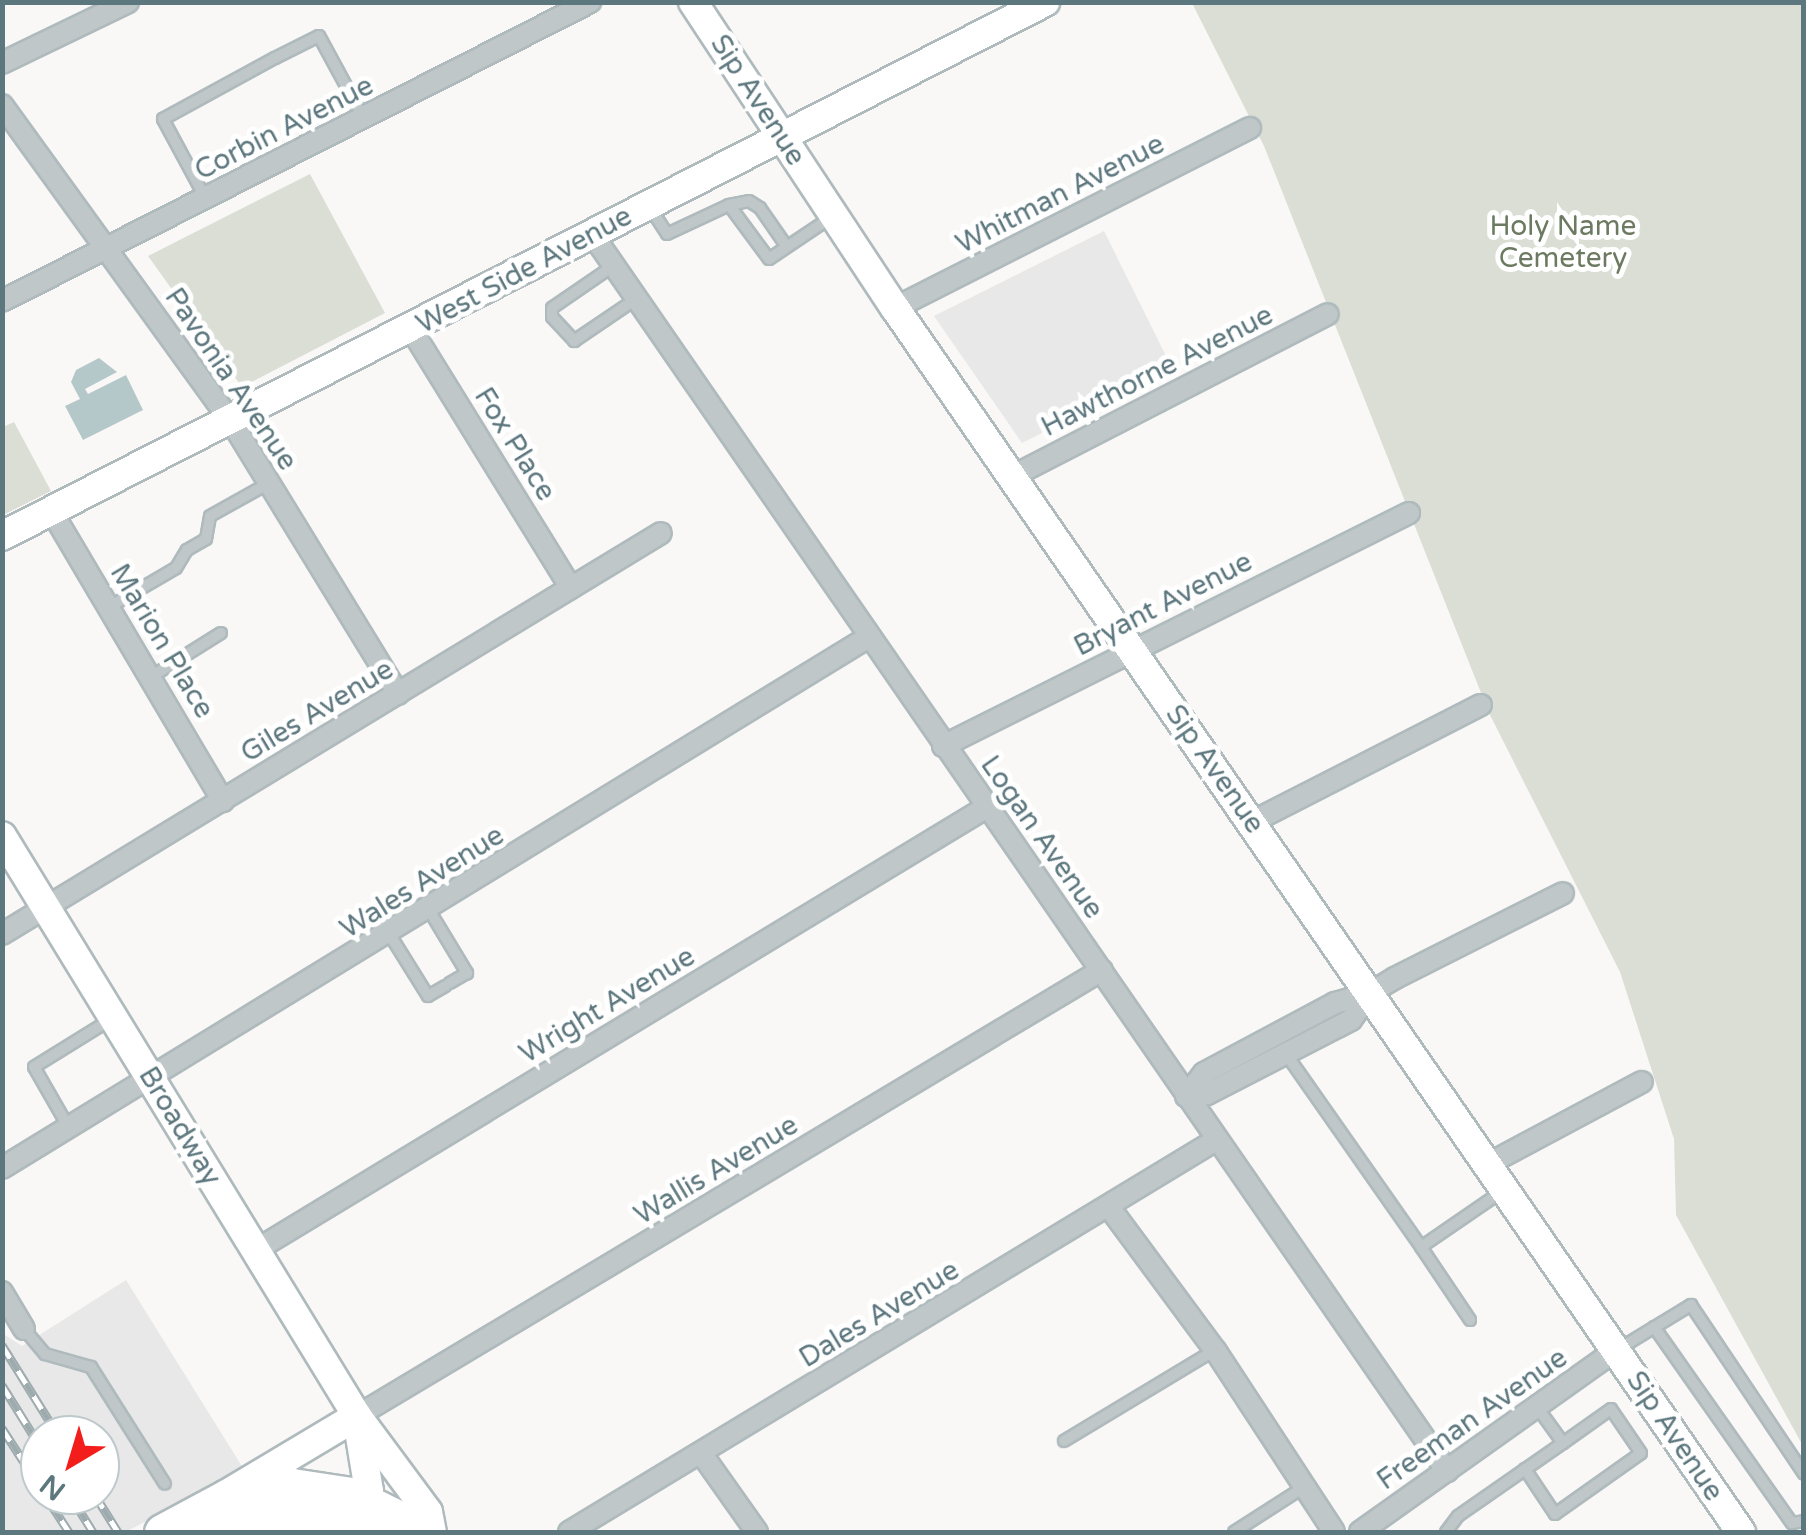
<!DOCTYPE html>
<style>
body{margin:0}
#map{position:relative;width:1806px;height:1535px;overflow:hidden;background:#f9f8f6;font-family:"Varela Round",sans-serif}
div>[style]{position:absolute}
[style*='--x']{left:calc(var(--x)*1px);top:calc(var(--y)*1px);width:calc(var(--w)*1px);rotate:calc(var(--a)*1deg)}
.built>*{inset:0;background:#e7e8e7}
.green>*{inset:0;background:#daded5}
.water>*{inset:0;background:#b5c8c9}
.roads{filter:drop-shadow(2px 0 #afbabd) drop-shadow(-2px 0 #afbabd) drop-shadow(0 2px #afbabd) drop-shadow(0 -2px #afbabd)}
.lane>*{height:10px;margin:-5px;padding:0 5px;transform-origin:5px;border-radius:5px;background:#bfc7c9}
.street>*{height:20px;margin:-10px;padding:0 10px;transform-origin:10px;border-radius:10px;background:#bfc7c9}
.secondary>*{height:28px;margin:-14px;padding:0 14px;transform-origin:14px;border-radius:14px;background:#fff}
.highway>*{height:35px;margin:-17.5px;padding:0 17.5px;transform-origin:17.5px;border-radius:17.5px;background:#fff}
.rail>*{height:9px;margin-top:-4.5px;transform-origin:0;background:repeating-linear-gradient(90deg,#fff 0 15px,#9eabae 0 30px);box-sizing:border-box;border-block:2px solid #9eabae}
span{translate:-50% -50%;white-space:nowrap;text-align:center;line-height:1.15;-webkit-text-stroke:10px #fff;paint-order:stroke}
.street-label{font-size:28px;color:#5d777e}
.park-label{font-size:28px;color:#6c7a61}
.frame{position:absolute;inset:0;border:5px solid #5d777e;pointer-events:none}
.north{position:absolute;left:20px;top:1415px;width:100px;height:100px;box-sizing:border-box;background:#fff;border:2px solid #bec9cb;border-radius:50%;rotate:218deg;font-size:28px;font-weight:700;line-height:40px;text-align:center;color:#5d777e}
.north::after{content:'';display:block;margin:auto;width:35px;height:45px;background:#f31e1c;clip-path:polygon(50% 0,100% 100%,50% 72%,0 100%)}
</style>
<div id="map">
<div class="built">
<div style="clip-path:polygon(1104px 231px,1172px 368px,1022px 443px,934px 316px)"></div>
<div style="clip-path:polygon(evenodd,126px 1280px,243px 1468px,126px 1532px,3px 1532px,2px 1333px,22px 1346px,126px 1280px,40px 1435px,100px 1435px,100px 1495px,40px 1495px,40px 1435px)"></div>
</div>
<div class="green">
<div style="clip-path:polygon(1192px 3px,1803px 3px,1803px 1446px,1676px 1215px,1674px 1139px,1620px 972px,1489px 713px,1264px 146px)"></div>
<div style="clip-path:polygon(310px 174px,385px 313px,242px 387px,148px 256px)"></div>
<div style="clip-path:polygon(14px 422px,51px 491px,3px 515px,3px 427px)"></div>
</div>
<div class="water">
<div style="clip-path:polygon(99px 358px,117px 372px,85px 389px,88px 394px,126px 375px,143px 410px,83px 440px,65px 406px,80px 399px,71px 382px,76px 370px)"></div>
</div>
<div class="roads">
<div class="lane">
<div style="--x:206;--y:199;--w:91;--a:-118.3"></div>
<div style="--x:163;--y:119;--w:128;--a:-28.6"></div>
<div style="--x:275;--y:58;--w:49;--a:-26.6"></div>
<div style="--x:319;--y:36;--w:92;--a:61.5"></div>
<div style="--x:729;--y:205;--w:20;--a:-11"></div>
<div style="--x:749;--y:201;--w:13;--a:32"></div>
<div style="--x:760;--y:208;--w:47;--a:55.3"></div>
<div style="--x:649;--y:206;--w:33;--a:57"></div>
<div style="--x:667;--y:234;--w:68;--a:-25.1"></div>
<div style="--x:729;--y:205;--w:67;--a:53.5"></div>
<div style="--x:769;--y:259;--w:77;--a:-33.9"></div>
<div style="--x:613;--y:266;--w:74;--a:145.5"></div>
<div style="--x:552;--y:308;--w:9;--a:90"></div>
<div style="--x:552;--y:317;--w:33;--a:47"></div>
<div style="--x:574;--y:341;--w:75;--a:-34.1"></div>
<div style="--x:111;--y:606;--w:75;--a:-30.3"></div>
<div style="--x:176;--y:568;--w:21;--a:-59"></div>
<div style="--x:187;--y:550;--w:22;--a:-30"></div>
<div style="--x:206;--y:539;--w:23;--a:-80"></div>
<div style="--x:210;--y:516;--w:68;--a:-29.2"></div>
<div style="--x:154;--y:675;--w:79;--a:-32.1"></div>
<div style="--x:429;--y:910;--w:74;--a:58.9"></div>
<div style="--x:467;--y:973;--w:20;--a:150"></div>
<div style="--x:390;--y:935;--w:72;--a:58.1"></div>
<div style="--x:428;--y:996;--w:20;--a:-30"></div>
<div style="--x:1286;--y:1054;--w:236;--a:55"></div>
<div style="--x:1421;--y:1247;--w:97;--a:-34.5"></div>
<div style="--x:69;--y:1128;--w:70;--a:-119.8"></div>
<div style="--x:34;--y:1067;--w:93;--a:-31.8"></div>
<div style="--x:1421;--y:1247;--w:88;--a:56.1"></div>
<div style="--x:1654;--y:1327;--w:240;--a:54.9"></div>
<div style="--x:1792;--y:1523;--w:12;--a:-9"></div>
<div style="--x:24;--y:1329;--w:33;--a:50"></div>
<div style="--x:45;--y:1354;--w:48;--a:15.8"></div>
<div style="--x:91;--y:1367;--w:138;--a:57.7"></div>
<div style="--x:1617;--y:1350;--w:87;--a:-31.3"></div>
<div style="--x:1691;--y:1305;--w:203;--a:56.2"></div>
<div style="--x:1064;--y:1441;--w:176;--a:-31.1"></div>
<div style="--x:1525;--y:1469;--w:54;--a:56.3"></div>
<div style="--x:1555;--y:1514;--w:105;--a:-35.3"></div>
<div style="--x:1641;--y:1453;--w:53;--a:-124.3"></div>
<div style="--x:1611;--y:1409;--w:59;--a:144.7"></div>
<div style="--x:1234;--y:1532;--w:83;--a:-32.7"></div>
<div style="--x:1446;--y:1532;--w:20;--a:-53"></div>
<div style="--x:1458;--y:1516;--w:128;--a:-34.8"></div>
<div style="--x:1563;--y:1443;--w:44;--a:-125.8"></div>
</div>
<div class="street">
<div style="--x:2;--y:63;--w:140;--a:-25.8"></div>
<div style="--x:2;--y:105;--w:390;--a:54.1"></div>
<div style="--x:231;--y:421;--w:320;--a:58.5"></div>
<div style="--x:592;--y:234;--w:1504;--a:55.35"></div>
<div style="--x:2;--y:301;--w:660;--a:-26.95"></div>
<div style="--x:895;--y:308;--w:398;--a:-26.9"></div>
<div style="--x:411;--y:329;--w:304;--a:58.3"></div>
<div style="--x:1011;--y:477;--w:356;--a:-27.2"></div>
<div style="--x:52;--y:512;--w:336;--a:59.4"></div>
<div style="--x:943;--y:746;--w:521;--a:-26.57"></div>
<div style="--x:1252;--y:822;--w:257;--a:-27.1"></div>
<div style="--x:2;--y:934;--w:771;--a:-31.32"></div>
<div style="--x:1186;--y:1096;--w:21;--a:-5"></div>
<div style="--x:1207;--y:1094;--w:162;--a:-27.2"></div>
<div style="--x:1351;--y:1020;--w:33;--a:-55"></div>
<div style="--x:1370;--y:993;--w:29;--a:-31"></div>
<div style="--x:1395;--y:978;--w:188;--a:-26.8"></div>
<div style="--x:1186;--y:1096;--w:29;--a:-52"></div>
<div style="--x:1204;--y:1073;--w:149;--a:-28.1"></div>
<div style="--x:1335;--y:1003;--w:36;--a:-16"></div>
<div style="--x:1490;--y:1163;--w:172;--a:-28.1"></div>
<div style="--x:2;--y:1168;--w:1014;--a:-31.5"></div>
<div style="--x:1109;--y:1207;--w:178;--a:53.5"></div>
<div style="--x:1215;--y:1350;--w:217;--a:56.8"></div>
<div style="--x:256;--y:1250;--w:855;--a:-31.22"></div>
<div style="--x:2;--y:1292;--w:43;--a:59.3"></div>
<div style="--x:357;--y:1416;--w:868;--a:-30.91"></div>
<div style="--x:701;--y:1453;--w:97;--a:54.7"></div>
<div style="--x:569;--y:1532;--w:756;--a:-31.21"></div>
<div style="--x:1360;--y:1532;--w:314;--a:-35.4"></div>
</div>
<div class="secondary">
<div style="--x:693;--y:2;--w:367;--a:56.6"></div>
<div style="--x:895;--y:308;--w:1488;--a:55.35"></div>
<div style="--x:2;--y:536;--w:1172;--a:-27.11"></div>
<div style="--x:2;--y:836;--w:680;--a:58.53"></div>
<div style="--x:357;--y:1416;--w:119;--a:53.5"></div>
<div style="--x:428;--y:1512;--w:20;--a:79"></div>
<div style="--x:357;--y:1418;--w:74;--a:80.7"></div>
<div style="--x:369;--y:1491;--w:27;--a:96"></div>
<div style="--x:225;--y:1495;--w:154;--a:-30.9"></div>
</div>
<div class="highway">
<div style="--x:162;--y:1532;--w:74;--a:-28.3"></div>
<div style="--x:227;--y:1497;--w:66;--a:-9.6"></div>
<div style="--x:292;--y:1486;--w:60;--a:8.7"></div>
<div style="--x:351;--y:1495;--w:84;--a:26.3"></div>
<div style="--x:204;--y:1532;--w:41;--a:-18.4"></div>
<div style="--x:243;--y:1519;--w:42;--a:-5.4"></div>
<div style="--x:285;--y:1515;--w:87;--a:11.3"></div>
</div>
</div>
<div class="rail">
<div style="--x:2;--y:1345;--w:106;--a:58.1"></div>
<div style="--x:2;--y:1385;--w:72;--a:58.1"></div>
<div style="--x:2;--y:1428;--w:70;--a:57.2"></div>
<div style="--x:45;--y:1495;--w:44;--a:57"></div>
<div style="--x:70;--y:1495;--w:44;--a:58.1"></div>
<div style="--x:95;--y:1495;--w:44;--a:58.1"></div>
</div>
<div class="street-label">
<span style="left:758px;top:100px;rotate:57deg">Sip Avenue</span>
<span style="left:284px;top:128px;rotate:-27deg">Corbin Avenue</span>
<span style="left:1060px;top:194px;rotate:-27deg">Whitman Avenue</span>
<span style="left:524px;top:270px;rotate:-28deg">West Side Avenue</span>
<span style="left:1157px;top:371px;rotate:-27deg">Hawthorne Avenue</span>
<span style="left:231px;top:379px;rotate:56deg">Pavonia Avenue</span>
<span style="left:515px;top:444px;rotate:58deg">Fox Place</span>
<span style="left:1163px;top:604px;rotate:-27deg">Bryant Avenue</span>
<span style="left:162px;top:641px;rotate:59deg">Marion Place</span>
<span style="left:317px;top:711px;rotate:-31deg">Giles Avenue</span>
<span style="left:1215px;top:769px;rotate:55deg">Sip Avenue</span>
<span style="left:1042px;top:837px;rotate:55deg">Logan Avenue</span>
<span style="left:422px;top:882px;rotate:-32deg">Wales Avenue</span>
<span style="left:607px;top:1005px;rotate:-31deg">Wright Avenue</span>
<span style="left:180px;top:1126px;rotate:59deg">Broadway</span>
<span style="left:716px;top:1170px;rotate:-31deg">Wallis Avenue</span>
<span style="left:879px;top:1314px;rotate:-31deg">Dales Avenue</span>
<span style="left:1472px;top:1419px;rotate:-35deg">Freeman Avenue</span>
<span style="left:1675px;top:1436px;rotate:56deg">Sip Avenue</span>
</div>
<div class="park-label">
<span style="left:1563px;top:242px">Holy Name<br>Cemetery</span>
</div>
<div class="frame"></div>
<div class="north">N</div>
</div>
